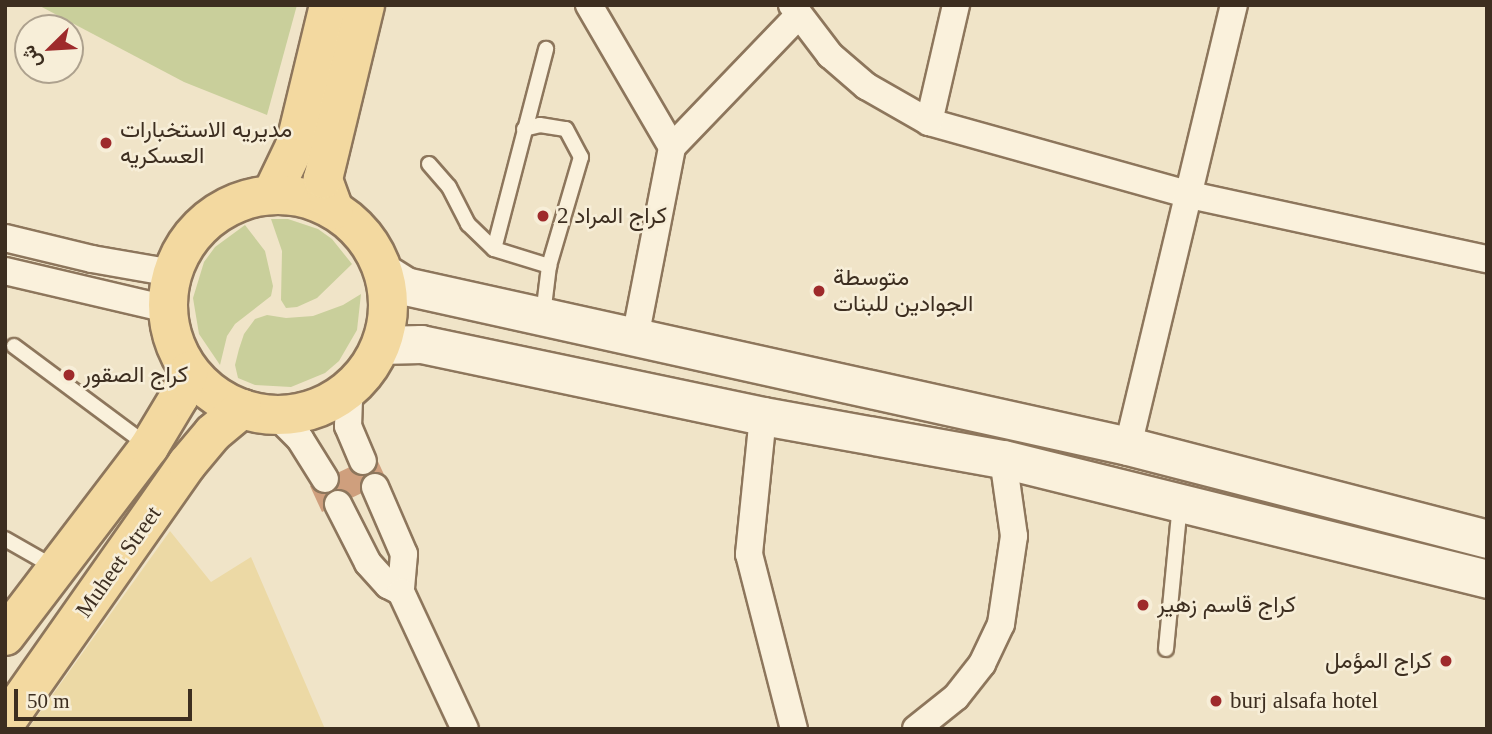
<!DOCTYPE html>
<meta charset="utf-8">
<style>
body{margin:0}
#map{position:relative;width:1492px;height:734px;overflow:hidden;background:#f0e4c8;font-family:"Times New Roman",Vazirmatn,serif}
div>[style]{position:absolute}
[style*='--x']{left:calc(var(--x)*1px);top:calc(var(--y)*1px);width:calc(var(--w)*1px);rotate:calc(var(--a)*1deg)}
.green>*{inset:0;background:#c9cf9b}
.sand>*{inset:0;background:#ecd9a5}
.building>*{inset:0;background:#cf9f7d}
.roads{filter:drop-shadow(2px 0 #8d765c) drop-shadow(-2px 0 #8d765c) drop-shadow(0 2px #8d765c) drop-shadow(0 -2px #8d765c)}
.lane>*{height:14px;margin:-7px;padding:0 7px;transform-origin:7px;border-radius:7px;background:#faf1dc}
.street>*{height:26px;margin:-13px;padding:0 13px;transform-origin:13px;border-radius:13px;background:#faf1dc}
.secondary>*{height:37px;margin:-18.5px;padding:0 18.5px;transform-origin:18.5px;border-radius:18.5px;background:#faf1dc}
.primary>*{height:38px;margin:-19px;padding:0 19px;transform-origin:19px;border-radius:19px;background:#f3d9a0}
.primary>.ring{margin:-19px;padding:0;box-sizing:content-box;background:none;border:38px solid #f3d9a0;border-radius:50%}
.dots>*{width:19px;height:19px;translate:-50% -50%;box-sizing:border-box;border:4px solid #f7eed8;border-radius:50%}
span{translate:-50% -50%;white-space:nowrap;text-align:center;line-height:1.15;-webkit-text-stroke:5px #f7eed8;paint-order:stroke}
.poi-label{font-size:23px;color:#3d2e20}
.left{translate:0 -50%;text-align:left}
.right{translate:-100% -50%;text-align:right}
.street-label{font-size:23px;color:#3d2e20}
.frame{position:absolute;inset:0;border:7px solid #3d2e20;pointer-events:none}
.north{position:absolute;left:14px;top:14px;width:70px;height:70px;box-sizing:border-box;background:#f7eed8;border:2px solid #ada18e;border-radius:50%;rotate:246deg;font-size:19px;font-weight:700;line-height:28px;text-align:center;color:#3d2e20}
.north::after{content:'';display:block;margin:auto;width:24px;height:32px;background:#9e2a2b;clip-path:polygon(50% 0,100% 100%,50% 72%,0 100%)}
.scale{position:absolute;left:14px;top:689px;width:178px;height:32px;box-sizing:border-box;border:4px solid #3d2e20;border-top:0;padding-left:9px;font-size:21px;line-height:24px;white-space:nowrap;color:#3d2e20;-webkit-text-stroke:5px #f7eed8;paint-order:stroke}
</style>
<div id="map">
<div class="green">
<div style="clip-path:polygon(38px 5px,297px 5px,267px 115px,184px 82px)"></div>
<div style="clip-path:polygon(271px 219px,288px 219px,318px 229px,332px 239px,352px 264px,317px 298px,297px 307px,286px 308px,281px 300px,282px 251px)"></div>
<div style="clip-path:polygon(245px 225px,265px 251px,273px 286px,271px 296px,235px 324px,227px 336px,220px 365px,199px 334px,193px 298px,204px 262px,215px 247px)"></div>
<div style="clip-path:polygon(361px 294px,357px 330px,339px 361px,325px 373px,291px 387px,255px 385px,238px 378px,235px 365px,239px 349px,244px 334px,255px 319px,267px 315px,286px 318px,313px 316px,343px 305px)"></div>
</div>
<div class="sand">
<div style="clip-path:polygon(170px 531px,211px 582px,251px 557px,325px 729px,28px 729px)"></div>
</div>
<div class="building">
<div style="clip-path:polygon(375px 455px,387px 481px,322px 512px,310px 486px)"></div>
</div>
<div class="roads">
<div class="lane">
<div style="--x:524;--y:129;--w:16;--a:-14"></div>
<div style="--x:540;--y:125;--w:26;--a:9"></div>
<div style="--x:566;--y:129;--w:32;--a:62"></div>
<div style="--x:581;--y:157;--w:114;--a:106.4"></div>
<div style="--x:549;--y:266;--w:49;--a:97"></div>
<div style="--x:429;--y:164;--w:30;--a:49"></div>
<div style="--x:449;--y:187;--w:42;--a:62.8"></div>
<div style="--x:468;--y:224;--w:36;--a:44"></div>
<div style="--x:494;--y:249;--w:58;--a:17.2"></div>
<div style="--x:494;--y:249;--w:207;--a:-75.4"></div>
<div style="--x:14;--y:346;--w:167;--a:36.7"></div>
<div style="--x:5;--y:539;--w:56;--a:29.7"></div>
<div style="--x:1166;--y:649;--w:146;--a:-84.5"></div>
</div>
<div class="street">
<div style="--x:589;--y:5;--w:164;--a:59.7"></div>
<div style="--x:792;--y:5;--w:63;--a:52.8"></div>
<div style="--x:830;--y:55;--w:48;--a:40.7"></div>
<div style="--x:866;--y:86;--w:73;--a:29.7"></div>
<div style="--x:929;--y:122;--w:271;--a:15.6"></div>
<div style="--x:1190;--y:195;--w:304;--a:12.2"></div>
<div style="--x:929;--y:122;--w:120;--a:-77"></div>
<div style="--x:5;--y:238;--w:89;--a:13.6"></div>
<div style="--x:92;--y:259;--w:81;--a:9.9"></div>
<div style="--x:5;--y:271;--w:166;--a:13.2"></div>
<div style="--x:635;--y:338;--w:195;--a:-79"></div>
<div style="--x:672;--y:147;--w:182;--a:-46.1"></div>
<div style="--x:356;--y:387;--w:14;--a:120"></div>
<div style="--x:349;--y:399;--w:27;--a:92"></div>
<div style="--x:348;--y:426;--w:38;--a:67"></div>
<div style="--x:277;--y:416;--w:33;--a:45"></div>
<div style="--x:300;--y:439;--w:47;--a:58"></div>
<div style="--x:763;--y:416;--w:139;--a:95.8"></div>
<div style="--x:749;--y:554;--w:181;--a:75.6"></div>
<div style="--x:1128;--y:446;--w:454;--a:-76.5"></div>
<div style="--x:375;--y:487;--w:73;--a:66.6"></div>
<div style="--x:404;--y:554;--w:38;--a:95"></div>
<div style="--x:338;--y:504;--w:66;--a:63"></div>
<div style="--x:368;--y:563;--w:30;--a:48"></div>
<div style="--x:388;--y:585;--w:15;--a:28"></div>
<div style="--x:401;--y:592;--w:151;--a:65"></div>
<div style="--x:916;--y:729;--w:51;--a:-38.7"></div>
<div style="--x:956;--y:697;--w:42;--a:-51.8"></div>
<div style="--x:982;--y:664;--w:44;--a:-64.6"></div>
<div style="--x:1001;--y:624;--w:89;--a:-81.6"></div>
<div style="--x:1014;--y:536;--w:78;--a:-98.1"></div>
</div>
<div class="secondary">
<div style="--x:383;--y:272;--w:26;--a:32"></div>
<div style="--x:405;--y:286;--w:740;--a:12.48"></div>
<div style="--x:1128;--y:446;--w:371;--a:14.5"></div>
<div style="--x:380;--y:345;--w:41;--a:-1.4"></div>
<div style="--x:421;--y:344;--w:349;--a:11.9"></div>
<div style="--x:763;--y:416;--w:244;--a:10.2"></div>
<div style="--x:1003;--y:459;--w:499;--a:13.9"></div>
</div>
<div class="primary">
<div style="--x:272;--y:194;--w:53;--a:-64.4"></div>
<div style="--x:295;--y:146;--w:145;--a:-76.4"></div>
<div class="ring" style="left:168px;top:195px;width:182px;height:182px"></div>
<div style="--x:334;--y:210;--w:33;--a:-110"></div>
<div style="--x:323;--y:179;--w:179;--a:-76.4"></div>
<div style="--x:5;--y:636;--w:238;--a:-52.7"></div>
<div style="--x:149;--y:447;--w:58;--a:-59"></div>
<div style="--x:179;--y:397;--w:28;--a:-69"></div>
<div style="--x:5;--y:723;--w:317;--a:-54.9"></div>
<div style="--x:187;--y:464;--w:40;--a:-50"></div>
<div style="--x:213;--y:433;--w:38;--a:-40"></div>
</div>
</div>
<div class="dots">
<div style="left:106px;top:143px;background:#9e2a2b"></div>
<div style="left:543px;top:216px;background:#9e2a2b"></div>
<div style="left:819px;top:291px;background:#9e2a2b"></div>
<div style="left:69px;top:375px;background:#9e2a2b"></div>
<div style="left:1143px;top:605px;background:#9e2a2b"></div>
<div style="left:1446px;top:661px;background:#9e2a2b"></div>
<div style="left:1216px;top:701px;background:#9e2a2b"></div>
</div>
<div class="poi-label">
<span class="left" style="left:120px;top:143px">مديريه الاستخبارات<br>العسكريه</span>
<span class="left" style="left:557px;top:216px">كراج المراد 2</span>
<span class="left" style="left:833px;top:291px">متوسطة<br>الجوادين للبنات</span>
<span class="left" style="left:83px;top:375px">كراج الصقور</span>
<span class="left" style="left:1157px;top:605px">كراج قاسم زهير</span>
<span class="right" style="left:1432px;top:661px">كراج المؤمل</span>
<span class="left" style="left:1230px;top:701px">burj alsafa hotel</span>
</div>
<div class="street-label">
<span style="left:119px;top:562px;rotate:-55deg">Muheet Street</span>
</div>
<div class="frame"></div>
<div class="north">ش</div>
<div class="scale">50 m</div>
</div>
